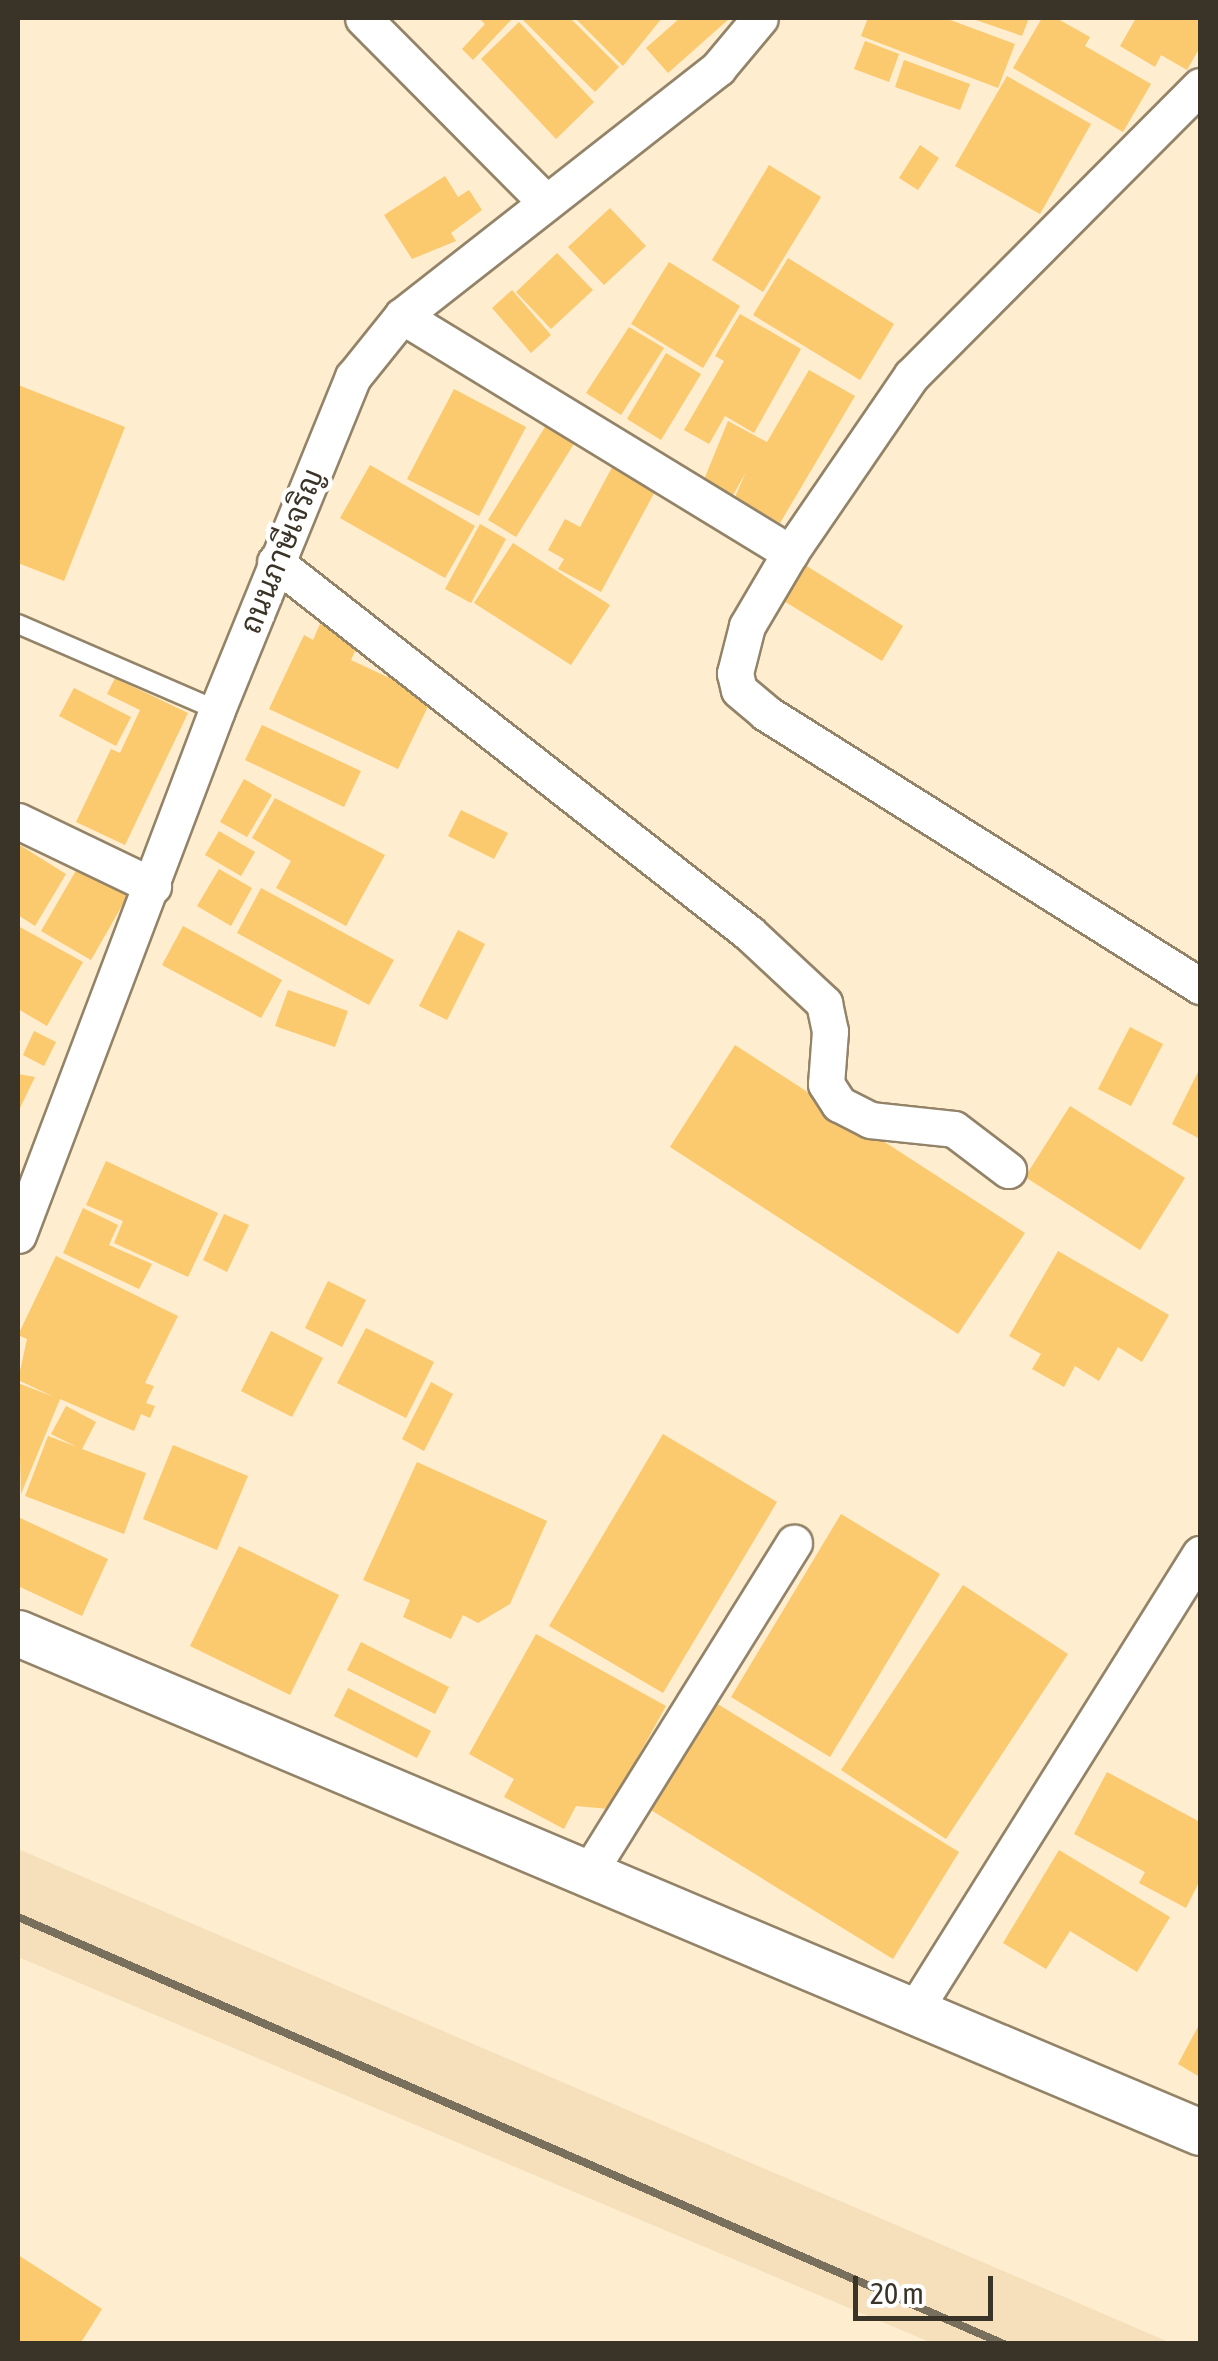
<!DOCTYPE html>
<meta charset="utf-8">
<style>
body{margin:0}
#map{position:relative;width:1218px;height:2361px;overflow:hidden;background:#feedcf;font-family:"Asap Condensed",Sarabun,sans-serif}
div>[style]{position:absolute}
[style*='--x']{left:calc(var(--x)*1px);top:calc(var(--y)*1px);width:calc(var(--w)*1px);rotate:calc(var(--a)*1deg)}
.built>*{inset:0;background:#f5e0bb}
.building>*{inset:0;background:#fbc96e}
.roads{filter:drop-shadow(2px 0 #938368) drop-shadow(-2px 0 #938368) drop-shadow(0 2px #938368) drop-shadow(0 -2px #938368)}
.service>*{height:18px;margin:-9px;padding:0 9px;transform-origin:9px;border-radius:9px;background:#fff}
.minor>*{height:35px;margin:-17.5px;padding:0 17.5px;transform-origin:17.5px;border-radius:17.5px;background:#fff}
.tertiary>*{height:45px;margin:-22.5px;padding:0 22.5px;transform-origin:22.5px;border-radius:22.5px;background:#fff}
.rail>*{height:8px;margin:-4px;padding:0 4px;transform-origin:4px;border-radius:4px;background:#796f5d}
span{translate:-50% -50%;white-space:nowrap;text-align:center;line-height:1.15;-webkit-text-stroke:9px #fff;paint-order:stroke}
.street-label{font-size:30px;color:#3a3327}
.frame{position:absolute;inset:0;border:20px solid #3a3327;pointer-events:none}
.scale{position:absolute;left:853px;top:2276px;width:140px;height:45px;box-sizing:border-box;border:5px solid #3a3327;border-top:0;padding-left:12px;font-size:30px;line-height:35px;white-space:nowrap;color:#3a3327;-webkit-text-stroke:8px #fff;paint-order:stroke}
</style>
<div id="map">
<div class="built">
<div style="clip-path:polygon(18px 1849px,1076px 2302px,1171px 2343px,932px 2343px,18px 1957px)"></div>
</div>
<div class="building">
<div style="clip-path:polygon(479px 18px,511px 20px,473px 60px,462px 49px,485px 24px)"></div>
<div style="clip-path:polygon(521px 18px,570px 18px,619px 67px,595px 92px)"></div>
<div style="clip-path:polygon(575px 18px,662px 18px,623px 66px)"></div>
<div style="clip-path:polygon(680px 18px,730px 18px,668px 73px,646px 48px)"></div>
<div style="clip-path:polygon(868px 18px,945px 18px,1015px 44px,998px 88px,861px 36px)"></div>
<div style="clip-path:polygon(970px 18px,1029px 18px,1022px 36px)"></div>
<div style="clip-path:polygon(1042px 18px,1056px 18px,1090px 37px,1085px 46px,1151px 84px,1123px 132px,1013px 68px)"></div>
<div style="clip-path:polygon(1136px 18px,1200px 18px,1200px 47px,1187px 70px,1161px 55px,1155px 67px,1120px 46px)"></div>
<div style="clip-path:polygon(519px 22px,594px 102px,556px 139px,481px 59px)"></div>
<div style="clip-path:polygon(865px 41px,899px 54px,889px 82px,854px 69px)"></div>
<div style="clip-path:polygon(904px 60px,970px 84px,960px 110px,895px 87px)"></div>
<div style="clip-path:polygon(1007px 76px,1091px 124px,1040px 214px,955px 166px)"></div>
<div style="clip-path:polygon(920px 145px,939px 158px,918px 190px,899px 178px)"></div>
<div style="clip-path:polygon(769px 165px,821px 197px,763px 292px,712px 260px)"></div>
<div style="clip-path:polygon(445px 176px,458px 197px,469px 190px,482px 210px,451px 233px,456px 241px,412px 259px,384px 215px)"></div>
<div style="clip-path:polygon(610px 208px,646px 246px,604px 285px,568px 247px)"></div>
<div style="clip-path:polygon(557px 253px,593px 290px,551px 329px,516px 292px)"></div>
<div style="clip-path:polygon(788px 258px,894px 324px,860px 380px,753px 315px)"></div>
<div style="clip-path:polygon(669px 262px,740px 306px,703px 368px,631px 324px)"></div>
<div style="clip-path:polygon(512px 290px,551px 335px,531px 353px,492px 308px)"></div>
<div style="clip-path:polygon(740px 314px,801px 349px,754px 433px,725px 416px,709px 444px,684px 430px,724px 361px,715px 356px)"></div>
<div style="clip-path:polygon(629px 327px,664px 348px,621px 415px,586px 393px)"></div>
<div style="clip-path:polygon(666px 353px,701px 374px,661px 440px,627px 419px)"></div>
<div style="clip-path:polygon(809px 370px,855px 396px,780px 523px,735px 497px,746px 472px,732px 497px,703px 482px,728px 421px,767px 442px)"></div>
<div style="clip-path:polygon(18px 385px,125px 427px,64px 581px,18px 563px)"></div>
<div style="clip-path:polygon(454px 389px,526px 427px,479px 516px,407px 479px)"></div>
<div style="clip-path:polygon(551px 417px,580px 434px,516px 537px,488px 520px)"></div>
<div style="clip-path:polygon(617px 458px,660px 482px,601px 592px,558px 569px,564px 559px,548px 550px,565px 519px,580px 527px)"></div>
<div style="clip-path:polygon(370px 465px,475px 526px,445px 578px,340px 518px)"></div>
<div style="clip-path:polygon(480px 524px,506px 539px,471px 603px,445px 589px)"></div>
<div style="clip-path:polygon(513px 543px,610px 605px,571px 665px,474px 603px)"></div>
<div style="clip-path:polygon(797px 560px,903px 626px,882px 661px,774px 595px)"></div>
<div style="clip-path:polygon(320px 624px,359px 642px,351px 660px,432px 698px,398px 769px,269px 709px,304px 635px,313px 640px)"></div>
<div style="clip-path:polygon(115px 678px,188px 713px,125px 845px,76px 822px,111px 749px,120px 753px,140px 710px,107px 694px)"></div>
<div style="clip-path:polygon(74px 688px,131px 717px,116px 746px,59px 716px)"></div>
<div style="clip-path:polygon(262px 725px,361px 771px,344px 807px,245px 760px)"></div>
<div style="clip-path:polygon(244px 779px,272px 795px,247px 837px,220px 822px)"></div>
<div style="clip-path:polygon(275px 798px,385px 855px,346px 926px,276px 888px,291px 861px,252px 838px)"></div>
<div style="clip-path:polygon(461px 810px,508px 833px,494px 859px,448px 836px)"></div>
<div style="clip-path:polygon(219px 831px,255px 852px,241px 876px,205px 855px)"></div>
<div style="clip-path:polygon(18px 844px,66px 874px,35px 926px,18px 915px)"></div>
<div style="clip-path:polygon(81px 862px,131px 890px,91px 960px,41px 931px)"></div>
<div style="clip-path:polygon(219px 869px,252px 888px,231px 926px,197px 906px)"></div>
<div style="clip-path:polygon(261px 888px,394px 960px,369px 1005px,237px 933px)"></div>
<div style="clip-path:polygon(18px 926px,83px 962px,47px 1026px,18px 1009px)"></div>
<div style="clip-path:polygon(183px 926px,282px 980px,261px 1018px,162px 965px)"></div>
<div style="clip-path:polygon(458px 930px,485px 944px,447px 1020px,419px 1006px)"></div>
<div style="clip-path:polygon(288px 990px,348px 1011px,335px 1047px,275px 1026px)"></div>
<div style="clip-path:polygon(1130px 1027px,1163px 1044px,1131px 1106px,1098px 1089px)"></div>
<div style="clip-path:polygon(34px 1031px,56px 1042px,44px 1066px,23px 1055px)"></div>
<div style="clip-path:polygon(735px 1045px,1025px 1233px,958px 1334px,670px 1147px)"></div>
<div style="clip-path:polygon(1200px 1068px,1200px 1139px,1172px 1124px)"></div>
<div style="clip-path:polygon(18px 1074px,35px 1077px,18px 1112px)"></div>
<div style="clip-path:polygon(1070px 1106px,1185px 1178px,1140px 1250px,1025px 1177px)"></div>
<div style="clip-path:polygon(106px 1161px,218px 1213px,188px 1277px,114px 1243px,123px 1221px,86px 1205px)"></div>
<div style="clip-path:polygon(83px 1208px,118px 1225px,109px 1245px,152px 1264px,139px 1289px,63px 1253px)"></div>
<div style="clip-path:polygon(224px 1214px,249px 1225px,227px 1272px,203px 1260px)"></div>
<div style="clip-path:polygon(1058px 1251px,1169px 1315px,1142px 1362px,1118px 1347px,1099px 1381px,1075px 1366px,1064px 1387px,1032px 1369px,1041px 1354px,1009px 1336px)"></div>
<div style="clip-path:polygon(56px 1256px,178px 1316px,145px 1383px,154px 1386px,146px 1403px,155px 1406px,150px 1418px,141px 1414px,134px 1431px,60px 1399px,21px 1494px,18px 1383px,54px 1397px,18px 1380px,27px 1339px,18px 1335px)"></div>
<div style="clip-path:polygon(328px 1281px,366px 1300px,342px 1347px,305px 1328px)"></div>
<div style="clip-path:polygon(366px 1328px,434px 1362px,406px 1418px,337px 1383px)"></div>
<div style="clip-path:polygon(271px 1331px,323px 1358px,292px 1417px,241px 1391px)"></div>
<div style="clip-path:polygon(431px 1382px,453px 1394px,424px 1451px,402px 1439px)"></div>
<div style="clip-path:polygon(66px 1406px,96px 1422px,82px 1449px,146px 1473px,124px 1534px,25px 1496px,48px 1436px,77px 1447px,51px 1434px)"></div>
<div style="clip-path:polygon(663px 1434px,777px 1502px,663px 1693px,549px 1626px)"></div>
<div style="clip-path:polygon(173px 1445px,248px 1476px,217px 1550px,143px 1519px)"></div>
<div style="clip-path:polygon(417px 1462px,547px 1521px,510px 1604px,478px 1623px,463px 1615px,451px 1639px,403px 1617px,410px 1600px,363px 1580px)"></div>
<div style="clip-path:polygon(841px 1514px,940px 1574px,830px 1757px,731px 1697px)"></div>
<div style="clip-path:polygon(18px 1517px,108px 1559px,82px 1616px,18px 1586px)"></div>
<div style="clip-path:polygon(239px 1546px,339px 1595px,290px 1695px,190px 1646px)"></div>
<div style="clip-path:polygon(963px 1585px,1068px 1654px,946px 1839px,841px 1770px)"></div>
<div style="clip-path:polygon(536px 1634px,666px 1706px,609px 1809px,576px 1806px,564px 1829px,504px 1797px,514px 1779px,469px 1754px)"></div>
<div style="clip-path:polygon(361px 1642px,449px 1687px,435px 1714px,347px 1670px)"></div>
<div style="clip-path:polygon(348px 1688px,431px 1731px,417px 1758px,334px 1716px)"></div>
<div style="clip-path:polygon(711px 1700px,959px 1852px,893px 1959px,646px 1807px)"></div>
<div style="clip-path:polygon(1107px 1772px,1200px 1822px,1200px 1880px,1186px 1908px,1139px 1883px,1145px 1872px,1074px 1834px)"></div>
<div style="clip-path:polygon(1059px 1850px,1170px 1917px,1137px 1972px,1070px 1931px,1046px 1969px,1003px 1943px)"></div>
<div style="clip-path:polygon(1200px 2023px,1200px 2077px,1178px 2064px)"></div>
<div style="clip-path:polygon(18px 2255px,102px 2309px,80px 2344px,18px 2344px)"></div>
</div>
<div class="roads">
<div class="service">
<div style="--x:18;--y:624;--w:217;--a:23.4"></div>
</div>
<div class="minor">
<div style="--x:363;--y:18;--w:260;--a:45.2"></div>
<div style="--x:1200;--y:86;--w:409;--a:134.9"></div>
<div style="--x:911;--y:376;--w:214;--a:124.4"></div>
<div style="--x:790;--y:553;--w:85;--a:120.5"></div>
<div style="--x:747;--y:626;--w:49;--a:104.3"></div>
<div style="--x:735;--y:673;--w:17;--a:77"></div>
<div style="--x:739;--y:690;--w:35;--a:40"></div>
<div style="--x:766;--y:713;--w:513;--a:32.17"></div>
<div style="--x:402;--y:316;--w:455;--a:31.4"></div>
<div style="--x:275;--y:562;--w:602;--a:38.05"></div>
<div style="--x:749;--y:933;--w:103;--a:43"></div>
<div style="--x:824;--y:1003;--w:29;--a:78"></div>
<div style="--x:830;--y:1031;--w:53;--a:94.3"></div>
<div style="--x:826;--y:1084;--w:24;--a:57"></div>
<div style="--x:839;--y:1104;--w:35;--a:27"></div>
<div style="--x:870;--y:1120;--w:84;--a:6.1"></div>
<div style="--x:954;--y:1129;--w:68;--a:37.2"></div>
<div style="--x:18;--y:821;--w:150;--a:25.7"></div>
<div style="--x:18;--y:1235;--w:561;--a:-69.24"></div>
<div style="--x:217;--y:710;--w:360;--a:-67.8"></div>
<div style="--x:353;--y:377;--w:78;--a:-51.2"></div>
<div style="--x:402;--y:316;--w:402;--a:-38.1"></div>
<div style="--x:718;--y:68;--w:65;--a:-50"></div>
<div style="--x:589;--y:1872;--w:388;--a:-58.1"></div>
<div style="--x:915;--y:2009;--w:537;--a:-57.94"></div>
</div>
<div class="tertiary">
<div style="--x:18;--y:1633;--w:1283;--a:22.89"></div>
</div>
</div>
<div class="rail">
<div style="--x:18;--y:1917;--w:1074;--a:23.42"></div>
</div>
<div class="street-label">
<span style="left:281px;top:551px;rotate:-68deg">ถนนภาษีเจริญ</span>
</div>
<div class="frame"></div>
<div class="scale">20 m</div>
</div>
